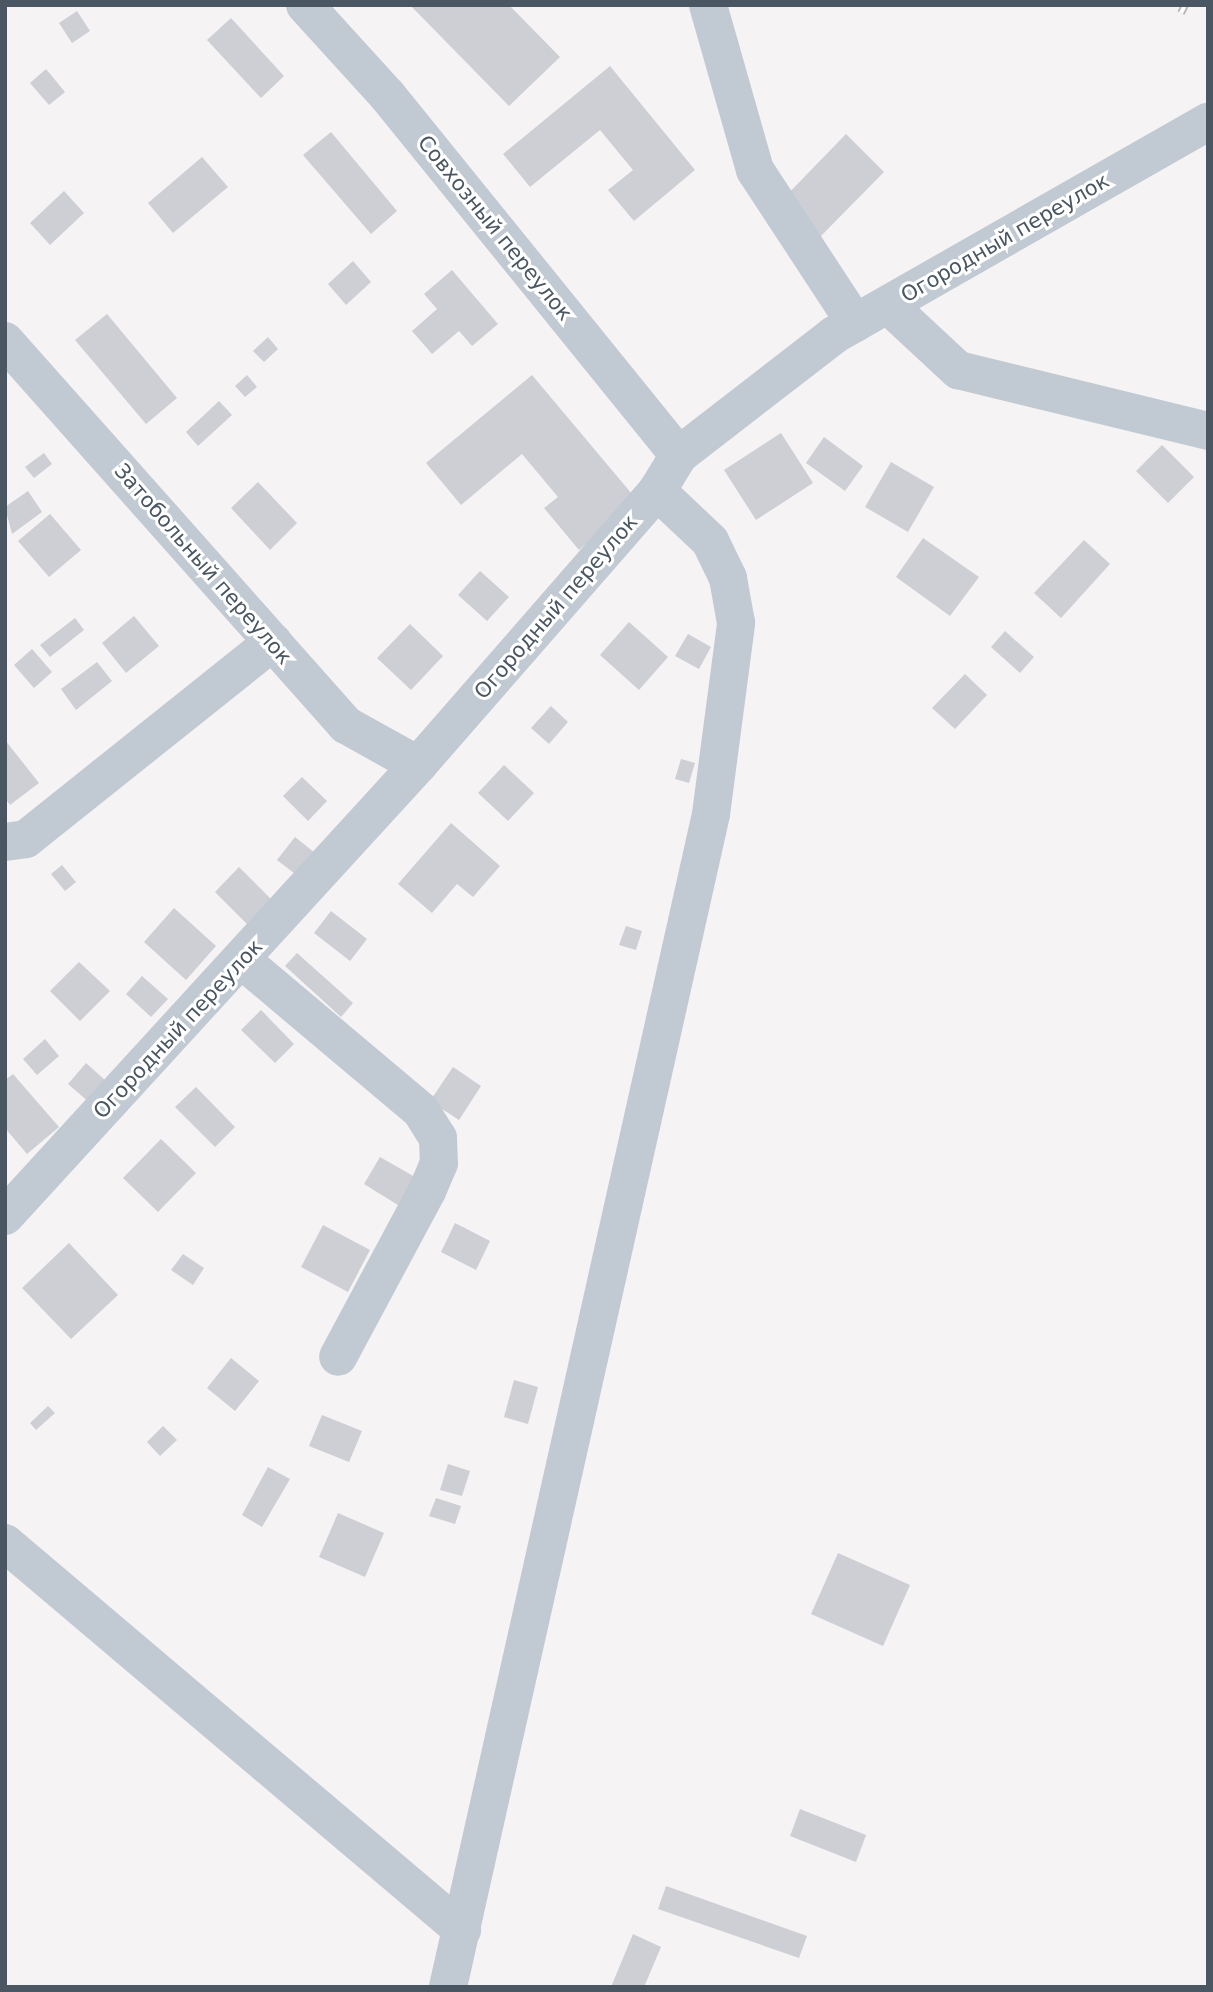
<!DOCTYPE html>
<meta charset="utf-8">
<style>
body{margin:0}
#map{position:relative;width:1213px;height:1992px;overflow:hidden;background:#f5f3f3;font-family:"DejaVu Sans",sans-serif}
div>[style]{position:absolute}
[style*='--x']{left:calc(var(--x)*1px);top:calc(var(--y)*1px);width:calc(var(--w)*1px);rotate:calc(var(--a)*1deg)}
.building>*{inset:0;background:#cdcfd5}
.minor>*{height:38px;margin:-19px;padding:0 19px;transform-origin:19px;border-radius:19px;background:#c1cad2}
.rail>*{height:8px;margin-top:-4px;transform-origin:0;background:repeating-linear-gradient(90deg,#fff 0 16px,#b5b8bd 0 32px);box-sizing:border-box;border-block:2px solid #b5b8bd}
span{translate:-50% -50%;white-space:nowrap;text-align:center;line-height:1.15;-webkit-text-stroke:6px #fff;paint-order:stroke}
.street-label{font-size:21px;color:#4a5661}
.frame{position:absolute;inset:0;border:7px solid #4a5661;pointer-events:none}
</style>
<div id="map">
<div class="building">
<div style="clip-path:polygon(410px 5px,509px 5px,560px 57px,509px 106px)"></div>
<div style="clip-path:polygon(77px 11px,90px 31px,72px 43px,59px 23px)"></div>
<div style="clip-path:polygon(231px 18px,284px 76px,261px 98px,207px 40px)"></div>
<div style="clip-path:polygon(610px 66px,695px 170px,634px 221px,608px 190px,633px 170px,600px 130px,530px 187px,503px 154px)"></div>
<div style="clip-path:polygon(46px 69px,65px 92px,49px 105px,30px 83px)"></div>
<div style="clip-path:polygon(331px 132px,397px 211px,371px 234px,303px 155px)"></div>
<div style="clip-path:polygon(846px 134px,884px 172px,819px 238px,781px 201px)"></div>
<div style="clip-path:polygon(202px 157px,228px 187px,173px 233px,148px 203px)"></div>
<div style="clip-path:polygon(64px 191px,84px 213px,50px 245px,30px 223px)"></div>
<div style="clip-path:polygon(353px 261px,371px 282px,346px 305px,328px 284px)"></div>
<div style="clip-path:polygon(452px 270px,498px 324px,472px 346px,459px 331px,432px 354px,412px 331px,437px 309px,424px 294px)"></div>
<div style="clip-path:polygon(107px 314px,177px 398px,146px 424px,75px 340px)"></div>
<div style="clip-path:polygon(268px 337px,278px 349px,264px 362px,253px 351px)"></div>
<div style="clip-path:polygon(247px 375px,257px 387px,245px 397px,235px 386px)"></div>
<div style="clip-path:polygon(532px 375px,637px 500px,579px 550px,544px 508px,558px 497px,522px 454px,461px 505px,426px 463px)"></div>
<div style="clip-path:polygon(219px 401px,232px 415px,198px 446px,186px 432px)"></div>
<div style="clip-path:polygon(781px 433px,813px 483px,756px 520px,724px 470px)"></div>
<div style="clip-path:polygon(824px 437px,863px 466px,845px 491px,806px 463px)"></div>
<div style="clip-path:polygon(1162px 445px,1194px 477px,1168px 503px,1136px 471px)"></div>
<div style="clip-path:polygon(44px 453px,52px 464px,34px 478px,25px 467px)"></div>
<div style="clip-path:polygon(891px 462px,934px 487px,908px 532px,865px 507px)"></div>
<div style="clip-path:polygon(258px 482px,297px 523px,270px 550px,231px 508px)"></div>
<div style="clip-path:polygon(28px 491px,42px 512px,12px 534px,5px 507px)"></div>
<div style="clip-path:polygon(50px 514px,81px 550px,49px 577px,18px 541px)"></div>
<div style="clip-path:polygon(923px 538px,979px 577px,950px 616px,896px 577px)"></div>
<div style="clip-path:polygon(1084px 540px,1110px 564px,1061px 618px,1034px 593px)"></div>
<div style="clip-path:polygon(480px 571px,509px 597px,487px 621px,458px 595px)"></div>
<div style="clip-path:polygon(134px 616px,159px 646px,126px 673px,102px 643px)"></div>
<div style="clip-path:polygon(75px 618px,84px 630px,50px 657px,40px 645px)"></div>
<div style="clip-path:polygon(629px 622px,668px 657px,639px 690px,600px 655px)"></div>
<div style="clip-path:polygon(410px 624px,443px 656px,411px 690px,377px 658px)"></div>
<div style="clip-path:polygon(1005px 631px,1034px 657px,1020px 673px,991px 647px)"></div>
<div style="clip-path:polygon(688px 634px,711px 647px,699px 669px,675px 656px)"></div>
<div style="clip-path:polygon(32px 649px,52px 672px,34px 688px,14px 665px)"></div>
<div style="clip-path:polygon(97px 662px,112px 681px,76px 710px,61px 689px)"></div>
<div style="clip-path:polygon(965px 674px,987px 695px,955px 729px,932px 708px)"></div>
<div style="clip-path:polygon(551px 706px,568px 722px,549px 744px,531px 728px)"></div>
<div style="clip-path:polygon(5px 740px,39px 783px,10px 805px,5px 798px)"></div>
<div style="clip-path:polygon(681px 759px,695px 763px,689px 783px,675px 779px)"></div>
<div style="clip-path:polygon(504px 765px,534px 793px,508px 821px,478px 793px)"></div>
<div style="clip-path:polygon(302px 777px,327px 801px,308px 821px,283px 796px)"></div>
<div style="clip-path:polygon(451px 823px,500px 866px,473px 897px,457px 884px,432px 913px,398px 884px)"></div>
<div style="clip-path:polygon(295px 837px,320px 857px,303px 880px,277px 860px)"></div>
<div style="clip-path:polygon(62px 865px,76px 882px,65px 891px,51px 874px)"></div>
<div style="clip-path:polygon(239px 867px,274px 902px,250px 927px,215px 892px)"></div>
<div style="clip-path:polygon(174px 908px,216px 946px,186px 980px,144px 942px)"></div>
<div style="clip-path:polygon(331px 911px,367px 939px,350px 961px,314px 933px)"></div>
<div style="clip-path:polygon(626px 926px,642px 931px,636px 950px,619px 945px)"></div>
<div style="clip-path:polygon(297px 953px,353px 1003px,341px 1017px,285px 966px)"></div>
<div style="clip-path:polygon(79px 962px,110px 991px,80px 1021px,50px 991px)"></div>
<div style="clip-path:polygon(142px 976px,168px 999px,151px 1017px,126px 994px)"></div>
<div style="clip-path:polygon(261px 1010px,294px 1044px,275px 1063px,241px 1030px)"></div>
<div style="clip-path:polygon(45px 1039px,59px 1056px,37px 1075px,23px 1059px)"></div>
<div style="clip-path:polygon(86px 1063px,116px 1090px,98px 1110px,68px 1084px)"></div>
<div style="clip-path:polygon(453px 1067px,481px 1086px,459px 1120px,430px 1101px)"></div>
<div style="clip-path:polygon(13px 1074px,59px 1127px,27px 1154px,5px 1128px,5px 1080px)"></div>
<div style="clip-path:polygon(196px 1087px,235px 1127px,215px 1147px,175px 1107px)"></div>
<div style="clip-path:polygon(161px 1139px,196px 1173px,158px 1212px,123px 1178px)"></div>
<div style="clip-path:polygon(380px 1157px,415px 1177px,398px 1205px,364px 1184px)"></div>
<div style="clip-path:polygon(455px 1223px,490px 1241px,476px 1270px,441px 1252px)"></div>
<div style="clip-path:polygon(323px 1225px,370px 1250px,348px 1292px,301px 1267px)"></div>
<div style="clip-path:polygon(69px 1243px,118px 1295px,71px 1339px,22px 1288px)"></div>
<div style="clip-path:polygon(183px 1254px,204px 1268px,193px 1285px,171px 1270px)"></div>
<div style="clip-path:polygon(231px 1358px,259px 1381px,235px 1411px,207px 1388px)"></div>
<div style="clip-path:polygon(514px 1380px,538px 1387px,528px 1424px,504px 1417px)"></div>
<div style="clip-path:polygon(48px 1406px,55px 1413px,36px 1430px,30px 1423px)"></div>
<div style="clip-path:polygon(322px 1415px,362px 1431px,349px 1462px,309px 1446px)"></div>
<div style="clip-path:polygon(163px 1426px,177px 1440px,160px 1456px,147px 1442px)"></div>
<div style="clip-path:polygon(448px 1464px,470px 1471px,462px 1496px,440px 1490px)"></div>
<div style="clip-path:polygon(268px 1467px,290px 1479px,262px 1527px,242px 1515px)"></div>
<div style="clip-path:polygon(436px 1498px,461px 1506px,455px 1524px,429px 1516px)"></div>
<div style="clip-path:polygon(338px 1513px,384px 1533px,365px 1577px,319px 1557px)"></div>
<div style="clip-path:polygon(838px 1553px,910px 1585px,883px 1646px,811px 1614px)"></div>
<div style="clip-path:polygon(800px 1809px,866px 1835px,856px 1862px,790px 1836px)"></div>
<div style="clip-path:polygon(666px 1886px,807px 1936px,799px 1958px,658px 1909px)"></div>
<div style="clip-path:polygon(633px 1934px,661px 1947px,644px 1987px,611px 1987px)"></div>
</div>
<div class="minor">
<div style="--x:305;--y:5;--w:122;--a:47.7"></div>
<div style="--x:387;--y:95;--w:464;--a:51"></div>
<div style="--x:708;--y:5;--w:172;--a:74.1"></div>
<div style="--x:755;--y:170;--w:183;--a:56.8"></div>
<div style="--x:888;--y:305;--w:96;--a:42.9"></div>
<div style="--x:958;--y:370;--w:257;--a:13.7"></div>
<div style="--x:5;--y:341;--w:514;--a:48.39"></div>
<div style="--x:346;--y:725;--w:82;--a:29.1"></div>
<div style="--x:5;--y:842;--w:21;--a:-8"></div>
<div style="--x:26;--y:839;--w:316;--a:-38.6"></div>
<div style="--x:243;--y:961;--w:233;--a:40.1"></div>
<div style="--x:421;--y:1111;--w:32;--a:58"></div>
<div style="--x:438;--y:1138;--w:25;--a:88"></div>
<div style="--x:439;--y:1163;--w:30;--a:113"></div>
<div style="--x:427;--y:1191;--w:188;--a:118.2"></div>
<div style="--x:5;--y:1216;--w:612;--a:-47.52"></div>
<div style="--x:418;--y:765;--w:364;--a:-48.9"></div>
<div style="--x:657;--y:491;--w:42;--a:-58.6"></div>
<div style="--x:679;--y:455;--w:196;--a:-37.7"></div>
<div style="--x:834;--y:335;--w:430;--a:-29.7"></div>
<div style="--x:5;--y:1543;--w:599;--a:40.26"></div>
<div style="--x:448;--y:1987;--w:1202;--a:-77.36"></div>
<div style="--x:711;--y:814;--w:193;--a:-82.5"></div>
<div style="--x:736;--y:623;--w:46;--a:-100.1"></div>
<div style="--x:728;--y:578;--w:41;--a:-115.9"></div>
<div style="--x:710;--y:541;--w:73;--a:-136.7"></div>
</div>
<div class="rail">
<div style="--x:1181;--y:13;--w:9;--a:-63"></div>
</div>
<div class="street-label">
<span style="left:495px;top:228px;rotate:51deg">Совхозный переулок</span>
<span style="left:1005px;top:238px;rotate:-30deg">Огородный переулок</span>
<span style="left:203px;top:564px;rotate:49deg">Затобольный переулок</span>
<span style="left:556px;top:607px;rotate:-49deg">Огородный переулок</span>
<span style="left:178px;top:1029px;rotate:-47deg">Огородный переулок</span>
</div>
<div class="frame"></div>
</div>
